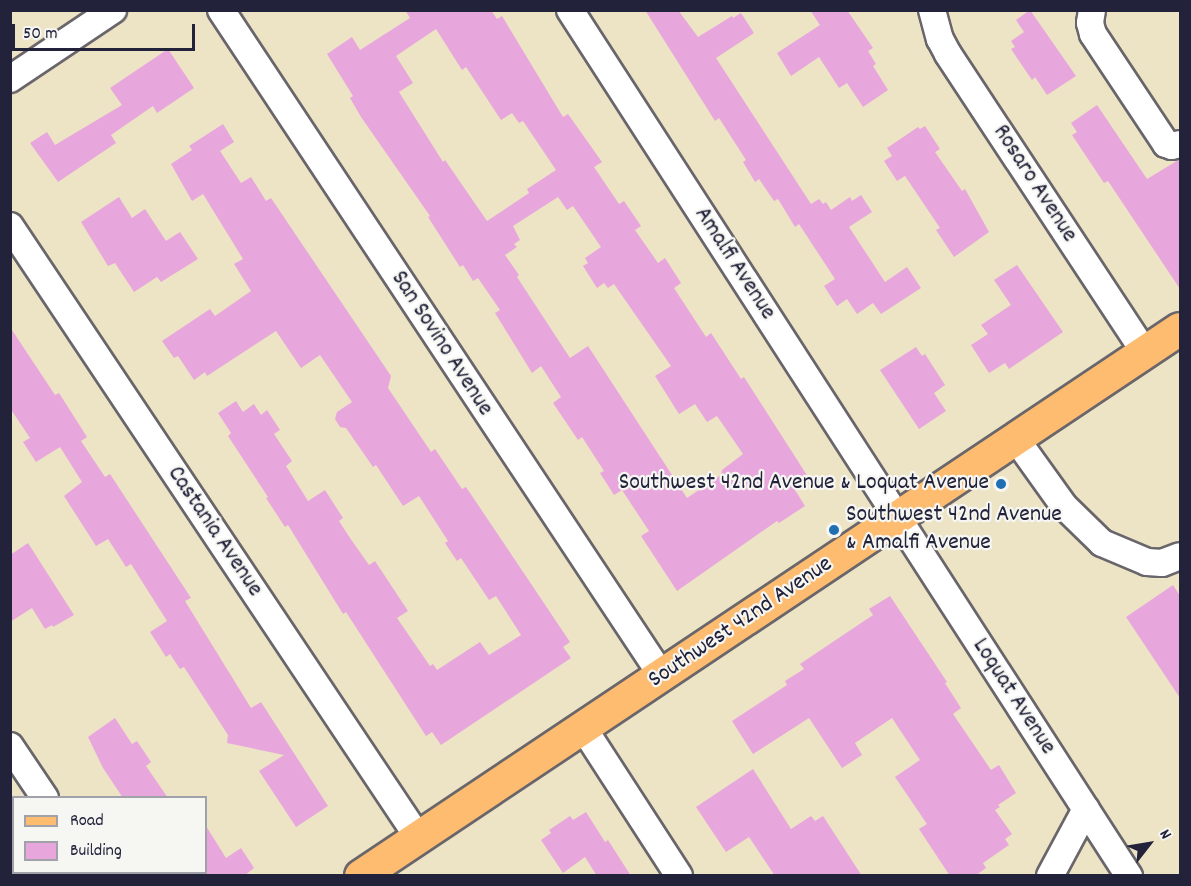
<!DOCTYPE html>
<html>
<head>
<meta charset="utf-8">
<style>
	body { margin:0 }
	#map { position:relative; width:1191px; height:886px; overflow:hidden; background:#ede3c5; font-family:Dekko,sans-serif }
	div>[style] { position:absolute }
	.building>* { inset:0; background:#e8a7dc }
	.roads { filter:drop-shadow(2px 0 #69666b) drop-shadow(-2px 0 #69666b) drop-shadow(0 2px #69666b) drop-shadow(0 -2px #69666b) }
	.minor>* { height:26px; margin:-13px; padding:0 13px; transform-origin:13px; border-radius:13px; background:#fff }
	.major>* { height:32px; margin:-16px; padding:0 16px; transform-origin:16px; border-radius:16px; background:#fdbc6f }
	.dots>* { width:16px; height:16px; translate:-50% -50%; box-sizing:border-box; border:3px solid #f6f6f2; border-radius:50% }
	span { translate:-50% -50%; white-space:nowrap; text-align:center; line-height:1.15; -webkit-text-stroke:4.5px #f6f6f2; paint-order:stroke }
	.street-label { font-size:24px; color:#22223b }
	.poi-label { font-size:24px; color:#22223b }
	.right { translate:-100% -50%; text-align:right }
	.left { translate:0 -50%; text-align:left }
	.frame { position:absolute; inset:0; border:12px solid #22223b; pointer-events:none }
	.legend { position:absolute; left:12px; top:796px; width:195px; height:78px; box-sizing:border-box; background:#f6f6f2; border:2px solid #a1a1a9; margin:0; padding:8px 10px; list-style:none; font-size:18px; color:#22223b }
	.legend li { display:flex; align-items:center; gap:12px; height:30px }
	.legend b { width:30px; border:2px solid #a1a1a9 }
	.north { position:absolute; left:1119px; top:814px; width:60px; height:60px; -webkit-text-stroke:4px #f6f6f2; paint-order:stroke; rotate:59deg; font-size:16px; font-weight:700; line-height:24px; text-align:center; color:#22223b }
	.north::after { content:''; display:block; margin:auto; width:21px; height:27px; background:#22223b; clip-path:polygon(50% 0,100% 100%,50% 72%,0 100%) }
	.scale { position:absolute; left:12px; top:24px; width:183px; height:27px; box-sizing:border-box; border:3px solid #22223b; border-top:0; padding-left:8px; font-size:18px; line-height:21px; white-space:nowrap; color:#22223b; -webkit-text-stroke:4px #f6f6f2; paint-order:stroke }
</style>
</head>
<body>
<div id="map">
	<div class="building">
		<div style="clip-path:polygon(evenodd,405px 10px,491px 10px,497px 19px,502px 16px,563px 117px,568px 114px,602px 162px,594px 167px,619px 204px,624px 201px,641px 226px,635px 230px,658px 263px,665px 258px,681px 283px,674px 288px,706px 337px,711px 333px,741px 379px,744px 377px,810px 480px,795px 490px,805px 506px,779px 523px,777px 521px,677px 591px,641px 536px,649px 531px,622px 490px,614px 495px,600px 473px,604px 471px,582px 437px,578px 440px,553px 403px,561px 397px,541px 366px,532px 373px,495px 313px,500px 310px,478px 278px,473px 281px,463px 265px,460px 267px,428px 217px,430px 216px,361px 117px,350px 98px,353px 96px,327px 54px,352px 37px,360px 50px,410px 18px,405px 10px,436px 29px,462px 70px,466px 67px,501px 120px,512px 113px,519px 123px,523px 121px,556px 170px,527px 189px,529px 193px,487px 221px,445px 160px,443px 162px,399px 92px,413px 83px,396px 56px,436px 29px,405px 10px,558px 197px,567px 210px,573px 206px,601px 247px,585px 258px,588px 263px,583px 266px,597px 288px,604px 283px,608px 288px,614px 284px,671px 366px,655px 376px,679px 414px,695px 404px,707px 422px,717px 416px,743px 454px,722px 470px,721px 475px,687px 498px,588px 346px,570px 358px,517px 277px,519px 275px,505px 255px,517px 247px,514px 244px,520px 240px,513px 226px,558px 197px)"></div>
		<div style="clip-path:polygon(645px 10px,678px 10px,698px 37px,732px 16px,733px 18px,741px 13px,754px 33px,716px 58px,811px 204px,819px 199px,823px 204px,826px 202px,831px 210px,850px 197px,852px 201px,861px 195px,872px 212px,849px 227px,885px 282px,907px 267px,921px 288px,881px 314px,873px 303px,857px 314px,847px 299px,837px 306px,824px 286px,835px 279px,799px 224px,795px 227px,778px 199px,774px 201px,759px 179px,755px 182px,743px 162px,746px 160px,719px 118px,715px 121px)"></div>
		<div style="clip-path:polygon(810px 10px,847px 10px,873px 48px,868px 51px,876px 64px,873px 66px,888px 90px,863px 107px,847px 83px,839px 88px,819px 57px,791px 76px,777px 53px,820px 25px)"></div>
		<div style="clip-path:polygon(1030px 10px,1076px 76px,1047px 95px,1035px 77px,1032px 80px,1011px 49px,1015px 47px,1011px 41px,1024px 32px,1016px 20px)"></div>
		<div style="clip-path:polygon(168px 49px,194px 88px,157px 113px,153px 106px,111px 135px,116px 143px,58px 182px,30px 143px,47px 132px,55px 145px,122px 105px,110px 88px)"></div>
		<div style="clip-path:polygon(1097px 105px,1147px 179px,1180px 159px,1180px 289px,1108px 181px,1104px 183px,1072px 135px,1077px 132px,1071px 123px)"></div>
		<div style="clip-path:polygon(223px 124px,234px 142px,220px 151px,241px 183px,251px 177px,266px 201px,271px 198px,391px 376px,388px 388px,431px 452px,435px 449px,462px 489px,466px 487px,570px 642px,563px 647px,571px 658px,441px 745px,432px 732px,426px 736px,346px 612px,343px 614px,288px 525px,285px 527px,266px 498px,268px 497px,228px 436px,231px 433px,218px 413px,236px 401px,243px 412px,254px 404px,261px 415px,267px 410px,280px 430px,274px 434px,292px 461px,286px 466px,308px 501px,325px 490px,343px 518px,339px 521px,350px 538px,369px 565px,375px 561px,408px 611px,397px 618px,430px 666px,433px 664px,437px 670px,480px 642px,489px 655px,521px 635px,496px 596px,489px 600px,461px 558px,457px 561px,445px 543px,448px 541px,419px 496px,403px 506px,376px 465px,373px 467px,346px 428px,340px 427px,335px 419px,337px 412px,352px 402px,320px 355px,301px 368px,276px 331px,207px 376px,205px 372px,194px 380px,178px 356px,174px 358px,162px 341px,210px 309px,215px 316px,251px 291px,234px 264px,243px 259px,203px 194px,192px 201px,171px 164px,192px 150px,189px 146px)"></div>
		<div style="clip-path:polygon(925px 126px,940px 149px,935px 152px,962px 191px,965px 189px,989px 232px,954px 257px,936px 230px,940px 228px,905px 176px,897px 181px,884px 161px,892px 156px,887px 148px,918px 127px,920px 129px)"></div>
		<div style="clip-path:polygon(119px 197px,132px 218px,145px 209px,166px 241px,180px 232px,198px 259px,161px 282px,157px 277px,134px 292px,115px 263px,108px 266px,81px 222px)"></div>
		<div style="clip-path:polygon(1017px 265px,1063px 332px,1009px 369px,1005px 363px,989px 373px,971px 345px,988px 334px,981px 325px,1011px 305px,994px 280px)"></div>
		<div style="clip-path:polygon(10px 327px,55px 395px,59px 393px,87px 437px,81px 441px,105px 477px,110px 474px,191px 598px,185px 601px,251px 708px,261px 702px,328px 806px,296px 827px,259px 771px,284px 755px,227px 743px,228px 735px,184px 667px,180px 669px,170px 654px,166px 657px,150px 632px,167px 621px,131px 564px,126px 567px,108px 539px,96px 546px,64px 496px,82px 482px,60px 447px,36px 462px,23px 442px,30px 438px,10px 408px)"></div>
		<div style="clip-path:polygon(916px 347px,922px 356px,925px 354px,945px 385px,934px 393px,946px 411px,919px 429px,880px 370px)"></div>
		<div style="clip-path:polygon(28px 543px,74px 615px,53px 627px,52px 625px,45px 629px,32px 608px,10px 622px,10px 555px)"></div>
		<div style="clip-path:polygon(1173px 585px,1180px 596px,1180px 698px,1126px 617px)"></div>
		<div style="clip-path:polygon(890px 596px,947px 682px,945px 683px,961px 708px,953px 714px,991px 770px,999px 765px,1016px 793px,998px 805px,1000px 807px,995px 810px,1012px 834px,1005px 839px,1009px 845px,983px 863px,986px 868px,975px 876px,950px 876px,919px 829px,927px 824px,895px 777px,920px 760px,892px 718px,855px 743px,862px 755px,842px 768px,809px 718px,753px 754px,732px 721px,787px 685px,785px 681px,804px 669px,800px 664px,873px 615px,869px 609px)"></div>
		<div style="clip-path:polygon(115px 718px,132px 744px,137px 741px,151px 762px,146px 766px,168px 798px,123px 798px,103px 768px,88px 737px)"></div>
		<div style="clip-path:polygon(753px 769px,791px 829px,811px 816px,815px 821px,823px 816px,862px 876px,775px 876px,749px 837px,726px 852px,696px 807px)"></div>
		<div style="clip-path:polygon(586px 812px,605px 842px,608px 840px,631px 876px,597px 876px,585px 857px,563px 873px,541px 840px,551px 833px,549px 830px,570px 816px,573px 820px)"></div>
		<div style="clip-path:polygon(206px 826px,226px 858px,241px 848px,254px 868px,244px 876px,200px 876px,206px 873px)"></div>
	</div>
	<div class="roads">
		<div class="minor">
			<div style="left:221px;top:10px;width:799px;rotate:56.49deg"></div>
			<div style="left:570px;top:10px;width:1031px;rotate:57.16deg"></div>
			<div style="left:932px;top:10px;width:30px;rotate:75deg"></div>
			<div style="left:940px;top:39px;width:17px;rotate:62deg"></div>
			<div style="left:948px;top:54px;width:358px;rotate:56.6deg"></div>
			<div style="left:1092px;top:10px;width:13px;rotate:99deg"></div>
			<div style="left:1090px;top:23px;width:11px;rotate:75deg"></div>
			<div style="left:1093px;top:34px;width:132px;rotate:56.4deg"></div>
			<div style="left:1166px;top:144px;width:6px;rotate:18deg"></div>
			<div style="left:1172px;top:146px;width:8px;rotate:-14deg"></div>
			<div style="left:10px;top:79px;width:124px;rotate:-33.8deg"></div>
			<div style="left:10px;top:226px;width:735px;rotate:56.27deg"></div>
			<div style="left:1016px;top:439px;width:82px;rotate:54.4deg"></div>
			<div style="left:1064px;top:506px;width:53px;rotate:44.2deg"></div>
			<div style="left:1102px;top:543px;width:49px;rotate:22.9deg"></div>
			<div style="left:1147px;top:562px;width:15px;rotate:4deg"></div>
			<div style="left:1162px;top:563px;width:19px;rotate:-21deg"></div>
			<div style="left:584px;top:729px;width:175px;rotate:57.1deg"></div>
			<div style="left:10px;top:746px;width:63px;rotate:56.1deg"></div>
			<div style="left:95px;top:872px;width:4px;rotate:63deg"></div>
			<div style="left:1050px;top:876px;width:76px;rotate:-61.8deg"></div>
		</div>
		<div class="major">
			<div style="left:361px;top:876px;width:985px;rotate:-33.74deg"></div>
		</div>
	</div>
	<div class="dots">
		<div style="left:1001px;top:484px;background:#1f6fb2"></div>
		<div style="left:834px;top:530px;background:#1f6fb2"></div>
	</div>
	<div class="street-label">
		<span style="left:1034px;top:184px;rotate:57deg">Rosaro Avenue</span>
		<span style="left:734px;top:264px;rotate:57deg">Amalfi Avenue</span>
		<span style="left:441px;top:344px;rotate:57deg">San Sovino Avenue</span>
		<span style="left:214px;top:532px;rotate:56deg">Castania Avenue</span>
		<span style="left:741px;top:623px;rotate:-34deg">Southwest 42nd Avenue</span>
		<span style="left:1013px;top:697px;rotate:57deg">Loquat Avenue</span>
	</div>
	<div class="poi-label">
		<span class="right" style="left:989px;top:484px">Southwest 42nd Avenue &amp; Loquat Avenue</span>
		<span class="left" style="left:846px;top:530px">Southwest 42nd Avenue<br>&amp; Amalfi Avenue</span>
	</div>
	<div class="frame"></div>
	<ul class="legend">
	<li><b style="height:8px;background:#fdbc6f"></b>Road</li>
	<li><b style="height:16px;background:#e8a7dc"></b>Building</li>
	</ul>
	<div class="north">N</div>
	<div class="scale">50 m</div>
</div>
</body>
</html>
